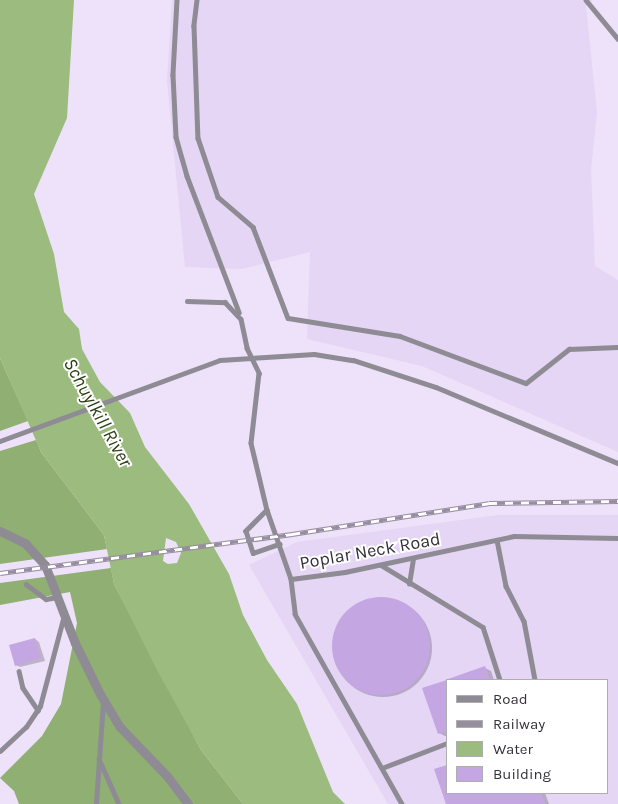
<!DOCTYPE html>
<html>
<head>
<meta charset="utf-8">
<style>
	body { margin:0 }
	#map { position:relative; width:618px; height:804px; overflow:hidden; background:#ede2f9; font-family:Karla,sans-serif }
	div>[style] { position:absolute }
	.built>* { inset:0; background:#e4d6f4 }
	.forest>* { inset:0; background:#90af72 }
	.water>* { inset:0; background:#9cbb7e }
	.shadow>* { inset:0; background:#0003 }
	.round { border-radius:50% }
	.building>* { inset:0; background:#c4a6e2 }
	.service>* { height:4.5px; margin:-2.25px; padding:0 2.25px; transform-origin:2.25px; border-radius:2.25px; background:#8f8b94 }
	.minor>* { height:9px; margin:-4.5px; padding:0 4.5px; transform-origin:4.5px; border-radius:4.5px; background:#8f8b94 }
	.rail>* { height:4.5px; margin-top:-2.25px; transform-origin:0; background:repeating-linear-gradient(90deg,#fff 0 8px,#968e9f 0 16px); box-sizing:border-box; border-block:1px solid #968e9f }
	span { translate:-50% -50%; white-space:nowrap; text-align:center; line-height:1.15; -webkit-text-stroke:4px #fff; paint-order:stroke }
	.street-label { font-size:18px; color:#35313a }
	.water-label { font-size:19px; color:#2c4014; font-style:italic }
	.legend { position:absolute; left:446px; top:679px; width:162px; height:115px; box-sizing:border-box; background:#fff; border:1px solid #aeadb0; margin:0; padding:6px 9px; list-style:none; font-size:15px; color:#35313a }
	.legend li { display:flex; align-items:center; gap:10px; height:25px }
	.legend b { width:25px; border:1px solid #aeadb0 }
</style>
</head>
<body>
<div id="map">
	<div class="built">
		<div style="clip-path:polygon(172px 0,593px 0,586px 6px,597px 113px,591px 169px,595px 266px,618px 280px,618px 452px,422px 366px,307px 339px,310px 252px,242px 269px,185px 267px,167px 81px)"></div>
		<div style="clip-path:polygon(evenodd,498px 515px,618px 515px,618px 804px,388px 804px,249px 565px,297px 542px,498px 515px,447px 680px,607px 680px,607px 793px,447px 793px,447px 680px)"></div>
	</div>
	<div class="forest">
		<div style="clip-path:polygon(0 358px,28px 421px,0 431px)"></div>
		<div style="clip-path:polygon(36px 440px,41px 452px,104px 535px,107px 549px,0 564px,0 451px)"></div>
		<div style="clip-path:polygon(111px 568px,114px 584px,201px 750px,243px 804px,19px 804px,14px 791px,0 778px,42px 736px,61px 704px,77px 623px,70px 592px,0 605px,0 583px)"></div>
	</div>
	<div class="water">
		<div style="clip-path:polygon(evenodd,0 0,74px 0,67px 118px,34px 194px,54px 254px,64px 312px,79px 329px,82px 349px,100px 382px,130px 413px,145px 447px,189px 504px,229px 574px,243px 615px,267px 660px,297px 704px,333px 792px,345px 804px,243px 804px,201px 750px,157px 670px,114px 584px,104px 535px,41px 452px,0 358px,0 0,166px 538px,176px 542px,181px 553px,177px 563px,168px 564px,163px 561px,166px 538px)"></div>
	</div>
	<div class="shadow">
		<div class="round" style="left:334px;top:599px;width:98px;height:98px"></div>
		<div style="clip-path:polygon(35px 639px,39px 642px,45px 661px,20px 667px,16px 665px)"></div>
		<div style="clip-path:polygon(485px 668px,491px 671px,494px 680px,449px 680px)"></div>
		<div style="clip-path:polygon(447px 681px,447px 736px,445px 736px,439px 733px)"></div>
		<div style="clip-path:polygon(447px 793px,545px 793px,549px 804px,446px 804px)"></div>
	</div>
	<div class="building">
		<div class="round" style="left:332px;top:597px;width:98px;height:98px"></div>
		<div style="clip-path:polygon(35px 638px,41px 658px,15px 666px,9px 645px)"></div>
		<div style="clip-path:polygon(485px 666px,490px 680px,449px 680px,448px 679px)"></div>
		<div style="clip-path:polygon(447px 680px,447px 731px,438px 734px,422px 688px)"></div>
		<div style="clip-path:polygon(447px 765px,447px 793px,541px 793px,545px 804px,446px 804px,434px 769px)"></div>
	</div>
	<div class="service">
		<div style="left:177px;top:0;width:75px;rotate:93.1deg"></div>
		<div style="left:173px;top:75px;width:62px;rotate:87.2deg"></div>
		<div style="left:176px;top:137px;width:41px;rotate:74.2deg"></div>
		<div style="left:187px;top:176px;width:146px;rotate:69.1deg"></div>
		<div style="left:197px;top:0;width:26px;rotate:97deg"></div>
		<div style="left:194px;top:26px;width:112px;rotate:88deg"></div>
		<div style="left:198px;top:138px;width:62px;rotate:71.3deg"></div>
		<div style="left:218px;top:197px;width:46px;rotate:40.6deg"></div>
		<div style="left:253px;top:227px;width:97px;rotate:69deg"></div>
		<div style="left:288px;top:318px;width:113px;rotate:9.1deg"></div>
		<div style="left:400px;top:336px;width:134px;rotate:20.5deg"></div>
		<div style="left:526px;top:383px;width:55px;rotate:-38.3deg"></div>
		<div style="left:569px;top:349px;width:49px;rotate:-2.3deg"></div>
		<div style="left:586px;top:0;width:50px;rotate:50.6deg"></div>
		<div style="left:187px;top:301px;width:38px;rotate:2deg"></div>
		<div style="left:225px;top:302px;width:23px;rotate:47deg"></div>
		<div style="left:241px;top:319px;width:30px;rotate:78deg"></div>
		<div style="left:247px;top:348px;width:28px;rotate:64deg"></div>
		<div style="left:259px;top:373px;width:70px;rotate:96.5deg"></div>
		<div style="left:251px;top:443px;width:69px;rotate:76.6deg"></div>
		<div style="left:267px;top:510px;width:73px;rotate:70.8deg"></div>
		<div style="left:291px;top:579px;width:54px;rotate:-7.4deg"></div>
		<div style="left:345px;top:572px;width:173px;rotate:-12deg"></div>
		<div style="left:514px;top:536px;width:104px;rotate:1.1deg"></div>
		<div style="left:0;top:441px;width:234px;rotate:-20.2deg"></div>
		<div style="left:220px;top:360px;width:94px;rotate:-3.7deg"></div>
		<div style="left:314px;top:354px;width:39px;rotate:9deg"></div>
		<div style="left:353px;top:360px;width:87px;rotate:18deg"></div>
		<div style="left:436px;top:387px;width:197px;rotate:22.7deg"></div>
		<div style="left:267px;top:510px;width:30px;rotate:135deg"></div>
		<div style="left:246px;top:531px;width:23px;rotate:72deg"></div>
		<div style="left:253px;top:553px;width:28px;rotate:-19deg"></div>
		<div style="left:497px;top:540px;width:47px;rotate:78.9deg"></div>
		<div style="left:506px;top:586px;width:39px;rotate:63deg"></div>
		<div style="left:524px;top:621px;width:60px;rotate:79.4deg"></div>
		<div style="left:381px;top:565px;width:119px;rotate:31.3deg"></div>
		<div style="left:483px;top:627px;width:56px;rotate:72.2deg"></div>
		<div style="left:291px;top:579px;width:35px;rotate:83deg"></div>
		<div style="left:295px;top:614px;width:218px;rotate:60.6deg"></div>
		<div style="left:26px;top:584px;width:25px;rotate:37deg"></div>
		<div style="left:46px;top:599px;width:11px;rotate:-10deg"></div>
		<div style="left:409px;top:584px;width:25px;rotate:-81deg"></div>
		<div style="left:19px;top:671px;width:17px;rotate:77deg"></div>
		<div style="left:23px;top:688px;width:27px;rotate:56deg"></div>
		<div style="left:0;top:751px;width:35px;rotate:-43deg"></div>
		<div style="left:26px;top:727px;width:25px;rotate:-56deg"></div>
		<div style="left:40px;top:706px;width:90px;rotate:-75.2deg"></div>
		<div style="left:99px;top:759px;width:49px;rotate:66deg"></div>
		<div style="left:382px;top:768px;width:70px;rotate:-21deg"></div>
		<div style="left:96px;top:804px;width:103px;rotate:-86.1deg"></div>
	</div>
	<div class="minor">
		<div style="left:0;top:531px;width:28px;rotate:26deg"></div>
		<div style="left:25px;top:543px;width:30px;rotate:48deg"></div>
		<div style="left:45px;top:565px;width:84px;rotate:69deg"></div>
		<div style="left:75px;top:643px;width:57px;rotate:63.9deg"></div>
		<div style="left:100px;top:694px;width:37px;rotate:59deg"></div>
		<div style="left:119px;top:726px;width:69px;rotate:46.2deg"></div>
		<div style="left:167px;top:776px;width:35px;rotate:53deg"></div>
	</div>
	<div class="rail">
		<div style="left:0;top:573px;width:295px;rotate:-7.6deg"></div>
		<div style="left:292px;top:534px;width:199px;rotate:-8.9deg"></div>
		<div style="left:489px;top:503px;width:129px;rotate:-0.9deg"></div>
	</div>
	<div class="street-label">
		<span style="left:370px;top:551px;rotate:-10deg">Poplar Neck Road</span>
	</div>
	<div class="water-label">
		<span style="left:97px;top:413px;rotate:61deg">Schuylkill River</span>
	</div>
	<ul class="legend">
	<li><b style="height:6px;background:#8f8b94"></b>Road</li>
	<li><b style="height:6px;background:#968e9f"></b>Railway</li>
	<li><b style="height:14px;background:#9cbb7e"></b>Water</li>
	<li><b style="height:14px;background:#c4a6e2"></b>Building</li>
	</ul>
</div>
</body>
</html>
